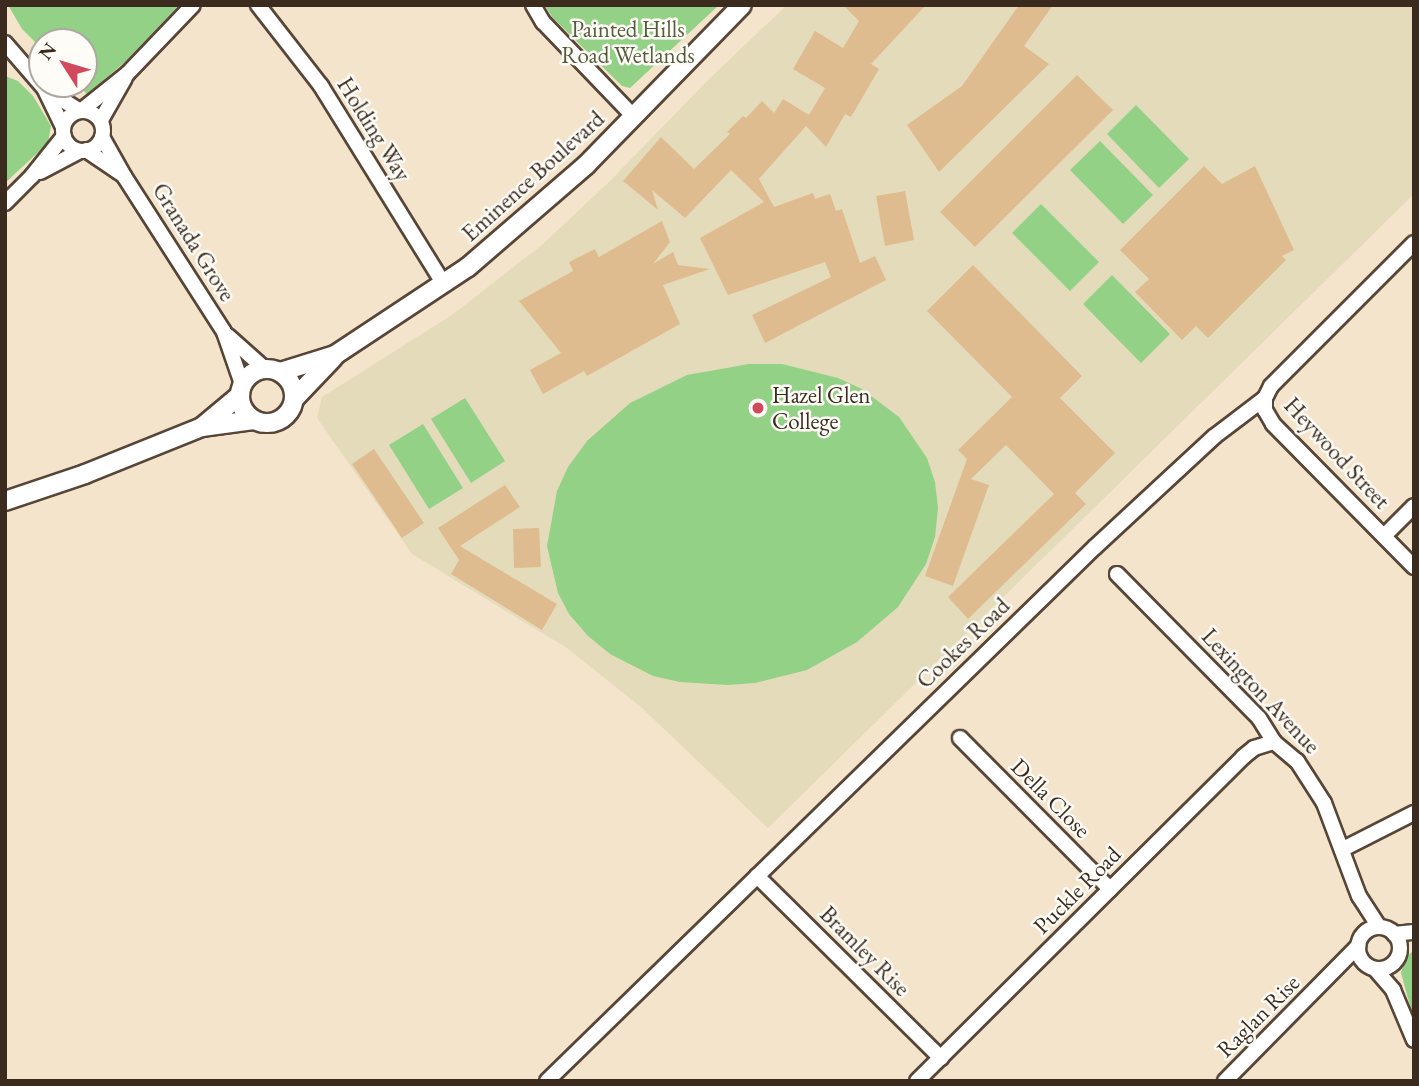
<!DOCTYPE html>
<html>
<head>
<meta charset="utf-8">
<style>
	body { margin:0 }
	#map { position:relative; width:1419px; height:1086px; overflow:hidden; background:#f4e4cb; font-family:"EB Garamond",serif }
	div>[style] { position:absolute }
	.built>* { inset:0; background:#e4dbba }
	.green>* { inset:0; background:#93d186 }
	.building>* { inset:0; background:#dfbc8f }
	.roads { filter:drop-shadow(2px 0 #574638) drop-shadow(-2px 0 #574638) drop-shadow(0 2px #574638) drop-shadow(0 -2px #574638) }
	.minor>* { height:14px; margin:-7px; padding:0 7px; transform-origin:7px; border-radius:7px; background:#fff }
	.minor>.ring { margin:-7px; padding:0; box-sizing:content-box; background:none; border:14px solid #fff; border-radius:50% }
	.tertiary>* { height:18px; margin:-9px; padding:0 9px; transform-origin:9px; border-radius:9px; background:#fff }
	.tertiary>.ring { margin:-9px; padding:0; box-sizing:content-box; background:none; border:18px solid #fff; border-radius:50% }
	.dots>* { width:19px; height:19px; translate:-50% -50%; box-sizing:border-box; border:4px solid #fdfcf7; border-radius:50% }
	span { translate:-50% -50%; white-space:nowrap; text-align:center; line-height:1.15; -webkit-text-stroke:5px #fdfcf7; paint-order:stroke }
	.park-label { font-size:23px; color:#555c3d }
	.street-label { font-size:23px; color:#3b2a1e }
	.poi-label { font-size:23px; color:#3b2a1e }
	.left { translate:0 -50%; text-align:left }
	.frame { position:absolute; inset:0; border:7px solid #3b2a1e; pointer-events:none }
	.north { position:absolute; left:28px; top:28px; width:70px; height:70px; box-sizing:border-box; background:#fdfcf7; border:2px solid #afa8a0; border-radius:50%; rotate:307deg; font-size:19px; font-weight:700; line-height:28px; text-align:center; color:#3b2a1e }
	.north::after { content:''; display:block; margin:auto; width:24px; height:32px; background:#d1495b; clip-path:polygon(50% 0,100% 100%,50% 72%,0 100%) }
</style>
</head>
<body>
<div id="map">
	<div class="built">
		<div style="clip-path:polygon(787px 5px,1414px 5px,1414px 194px,768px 828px,642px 708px,567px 648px,412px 554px,317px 418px,322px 397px,452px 315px,543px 244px,611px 180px,708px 80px)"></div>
	</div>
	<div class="green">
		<div style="clip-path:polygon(8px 5px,179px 5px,126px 61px,87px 94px,77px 84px,84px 84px,84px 42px,42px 42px,42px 49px,22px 29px)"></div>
		<div style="clip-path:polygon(545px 5px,719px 5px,630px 88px,622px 86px,552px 17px)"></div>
		<div style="clip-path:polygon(5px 76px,18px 81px,33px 96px,51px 126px,48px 143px,5px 183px)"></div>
		<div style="clip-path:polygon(1136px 105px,1189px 159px,1159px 188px,1107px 134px)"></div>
		<div style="clip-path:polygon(1100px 141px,1153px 195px,1123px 224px,1070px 170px)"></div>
		<div style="clip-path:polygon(1041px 204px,1099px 262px,1070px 291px,1012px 233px)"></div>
		<div style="clip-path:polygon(1112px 275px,1170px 334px,1141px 363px,1083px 304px)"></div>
		<div style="clip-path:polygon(749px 364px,782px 364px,838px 378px,862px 389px,899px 417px,927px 458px,935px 482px,938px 508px,935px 537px,926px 564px,898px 607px,857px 642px,807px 670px,755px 683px,728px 685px,680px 682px,653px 676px,610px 654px,588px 636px,569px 614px,558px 593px,547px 546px,557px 491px,568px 467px,587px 441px,630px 403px,687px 375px)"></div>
		<div style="clip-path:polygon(465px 398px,505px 461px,471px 483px,431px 419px)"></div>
		<div style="clip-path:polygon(423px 424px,463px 488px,429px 509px,389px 445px)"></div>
		<div style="clip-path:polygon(1414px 950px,1414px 1020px,1401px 973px,1405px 958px)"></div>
	</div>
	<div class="building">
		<div style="clip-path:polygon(843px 5px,926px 5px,871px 64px,879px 69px,851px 117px,845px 114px,826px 147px,806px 126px,759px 179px,774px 207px,813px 193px,815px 199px,830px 194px,836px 211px,842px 209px,860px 263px,875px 256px,886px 280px,765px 343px,752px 315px,831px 277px,825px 262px,728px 295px,700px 238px,764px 202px,731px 170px,685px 218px,652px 190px,658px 210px,623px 181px,661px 137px,694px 169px,730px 134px,727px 132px,743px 116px,746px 118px,762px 101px,774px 113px,783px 99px,809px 115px,825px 88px,793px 69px,815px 31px,843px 48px,859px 21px)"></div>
		<div style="clip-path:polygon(1019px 5px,1053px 5px,1024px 46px,1049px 64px,939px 172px,907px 125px,962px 86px)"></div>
		<div style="clip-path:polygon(1077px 75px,1113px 110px,975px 247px,940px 212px)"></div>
		<div style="clip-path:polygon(1204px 166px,1222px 184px,1255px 166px,1294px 250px,1282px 256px,1286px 260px,1208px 338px,1196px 326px,1182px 340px,1135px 292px,1149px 279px,1120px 250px)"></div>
		<div style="clip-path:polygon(905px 191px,914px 240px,885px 246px,876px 196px)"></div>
		<div style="clip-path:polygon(662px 221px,670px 242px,653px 264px,673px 252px,678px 265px,710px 269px,663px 285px,680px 324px,587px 376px,584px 371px,543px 394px,530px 370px,561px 353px,519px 301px,573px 271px,569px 262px,595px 249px,599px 257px)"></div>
		<div style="clip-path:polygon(973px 265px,1082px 376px,1060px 398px,1115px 453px,1075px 493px,1086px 504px,968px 619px,948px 597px,1054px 494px,1006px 445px,971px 479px,989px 485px,953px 586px,925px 576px,967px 459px,958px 450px,1012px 397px,927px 311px)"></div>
		<div style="clip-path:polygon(374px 449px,424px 523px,402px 538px,352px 464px)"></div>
		<div style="clip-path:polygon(505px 485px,520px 507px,460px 546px,557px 604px,542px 630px,451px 574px,459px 560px,438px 528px)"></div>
		<div style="clip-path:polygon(539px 528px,541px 567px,514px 568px,513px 529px)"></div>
	</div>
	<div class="roads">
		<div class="minor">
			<div style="left:258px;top:5px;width:103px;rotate:52.1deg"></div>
			<div style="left:321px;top:86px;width:233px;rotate:58.2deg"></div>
			<div style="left:533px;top:5px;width:20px;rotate:60deg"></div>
			<div style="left:543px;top:22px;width:132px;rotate:46.2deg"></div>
			<div style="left:5px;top:43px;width:60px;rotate:49.1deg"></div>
			<div style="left:44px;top:88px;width:43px;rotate:64deg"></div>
			<div style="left:45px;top:89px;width:40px;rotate:32deg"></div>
			<div style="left:82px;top:110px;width:58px;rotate:-38.7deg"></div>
			<div style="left:127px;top:74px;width:95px;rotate:-46.3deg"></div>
			<div class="ring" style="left:63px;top:111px;width:26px;height:26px"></div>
			<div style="left:101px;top:120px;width:48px;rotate:-60.3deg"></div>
			<div style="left:102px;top:137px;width:45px;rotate:60.6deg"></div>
			<div style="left:124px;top:176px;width:185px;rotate:57.3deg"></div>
			<div style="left:224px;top:332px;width:55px;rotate:70.9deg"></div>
			<div style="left:86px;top:150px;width:41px;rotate:34.1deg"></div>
			<div style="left:40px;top:172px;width:45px;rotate:-27.7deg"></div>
			<div style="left:5px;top:203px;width:38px;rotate:-45deg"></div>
			<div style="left:32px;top:176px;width:51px;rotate:-51.3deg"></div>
			<div style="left:228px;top:336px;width:50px;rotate:41.7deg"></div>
			<div style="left:1265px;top:398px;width:12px;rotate:90deg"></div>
			<div style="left:1265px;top:410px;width:16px;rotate:60deg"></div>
			<div style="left:1273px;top:424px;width:201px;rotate:45.4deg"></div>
			<div style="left:1384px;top:536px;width:42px;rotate:-45deg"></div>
			<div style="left:1117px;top:574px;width:202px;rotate:45.4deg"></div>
			<div style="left:1259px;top:718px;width:28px;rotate:58deg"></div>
			<div style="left:1274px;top:742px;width:30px;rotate:40deg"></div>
			<div style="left:1297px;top:761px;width:50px;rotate:57.3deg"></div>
			<div style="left:1324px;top:803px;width:99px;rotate:69.4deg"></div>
			<div style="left:1359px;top:896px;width:37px;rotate:57deg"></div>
			<div style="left:960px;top:738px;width:213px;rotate:45.2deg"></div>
			<div style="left:1343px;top:849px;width:80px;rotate:-26.9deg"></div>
			<div style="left:757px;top:876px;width:259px;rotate:44.7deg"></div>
			<div class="ring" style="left:1358px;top:927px;width:28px;height:28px"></div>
			<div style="left:1394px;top:934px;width:20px;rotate:-6deg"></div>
			<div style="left:1375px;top:969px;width:28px;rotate:49deg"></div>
			<div style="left:1393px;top:990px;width:54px;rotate:67.2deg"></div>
			<div style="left:547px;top:1081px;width:765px;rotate:-44.26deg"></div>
			<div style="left:1095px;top:547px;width:163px;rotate:-42.8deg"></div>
			<div style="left:1215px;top:436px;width:63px;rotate:-37.2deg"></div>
			<div style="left:1265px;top:398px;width:13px;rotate:-63deg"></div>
			<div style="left:1271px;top:386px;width:202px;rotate:-45deg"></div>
			<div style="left:917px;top:1081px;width:460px;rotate:-44.8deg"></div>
			<div style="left:1243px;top:757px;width:14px;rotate:-39deg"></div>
			<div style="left:1254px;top:748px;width:21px;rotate:-17deg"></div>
			<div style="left:1225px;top:1081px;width:190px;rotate:-45.4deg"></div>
		</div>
		<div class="tertiary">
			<div class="ring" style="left:240px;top:369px;width:36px;height:36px"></div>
			<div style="left:280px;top:372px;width:58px;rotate:-17.2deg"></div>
			<div style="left:335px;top:355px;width:159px;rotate:-33.5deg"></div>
			<div style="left:468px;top:267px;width:156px;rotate:-40.8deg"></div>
			<div style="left:586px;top:165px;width:223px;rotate:-45.7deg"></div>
			<div style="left:294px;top:399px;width:57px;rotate:-46.4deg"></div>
			<div style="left:202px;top:427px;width:50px;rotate:-40.1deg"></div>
			<div style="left:5px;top:501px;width:84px;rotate:-18.6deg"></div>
			<div style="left:85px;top:474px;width:126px;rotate:-21.9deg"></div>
			<div style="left:202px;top:427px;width:52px;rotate:-7.7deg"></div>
		</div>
	</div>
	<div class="dots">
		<div style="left:758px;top:408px;background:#d1495b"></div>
	</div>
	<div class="park-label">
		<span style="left:628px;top:42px">Painted Hills<br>Road Wetlands</span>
	</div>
	<div class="street-label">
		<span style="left:374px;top:129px;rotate:58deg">Holding Way</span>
		<span style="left:533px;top:176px;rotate:-42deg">Eminence Boulevard</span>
		<span style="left:194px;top:242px;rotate:58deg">Granada Grove</span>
		<span style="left:1337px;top:453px;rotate:47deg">Heywood Street</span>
		<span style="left:963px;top:643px;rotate:-44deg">Cookes Road</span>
		<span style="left:1261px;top:691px;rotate:47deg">Lexington Avenue</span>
		<span style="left:1051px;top:798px;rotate:45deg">Della Close</span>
		<span style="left:1077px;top:890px;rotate:-45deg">Puckle Road</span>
		<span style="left:865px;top:951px;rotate:45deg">Bramley Rise</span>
		<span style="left:1258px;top:1016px;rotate:-45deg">Raglan Rise</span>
	</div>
	<div class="poi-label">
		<span class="left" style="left:772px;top:408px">Hazel Glen<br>College</span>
	</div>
	<div class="frame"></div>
	<div class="north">N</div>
</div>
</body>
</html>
